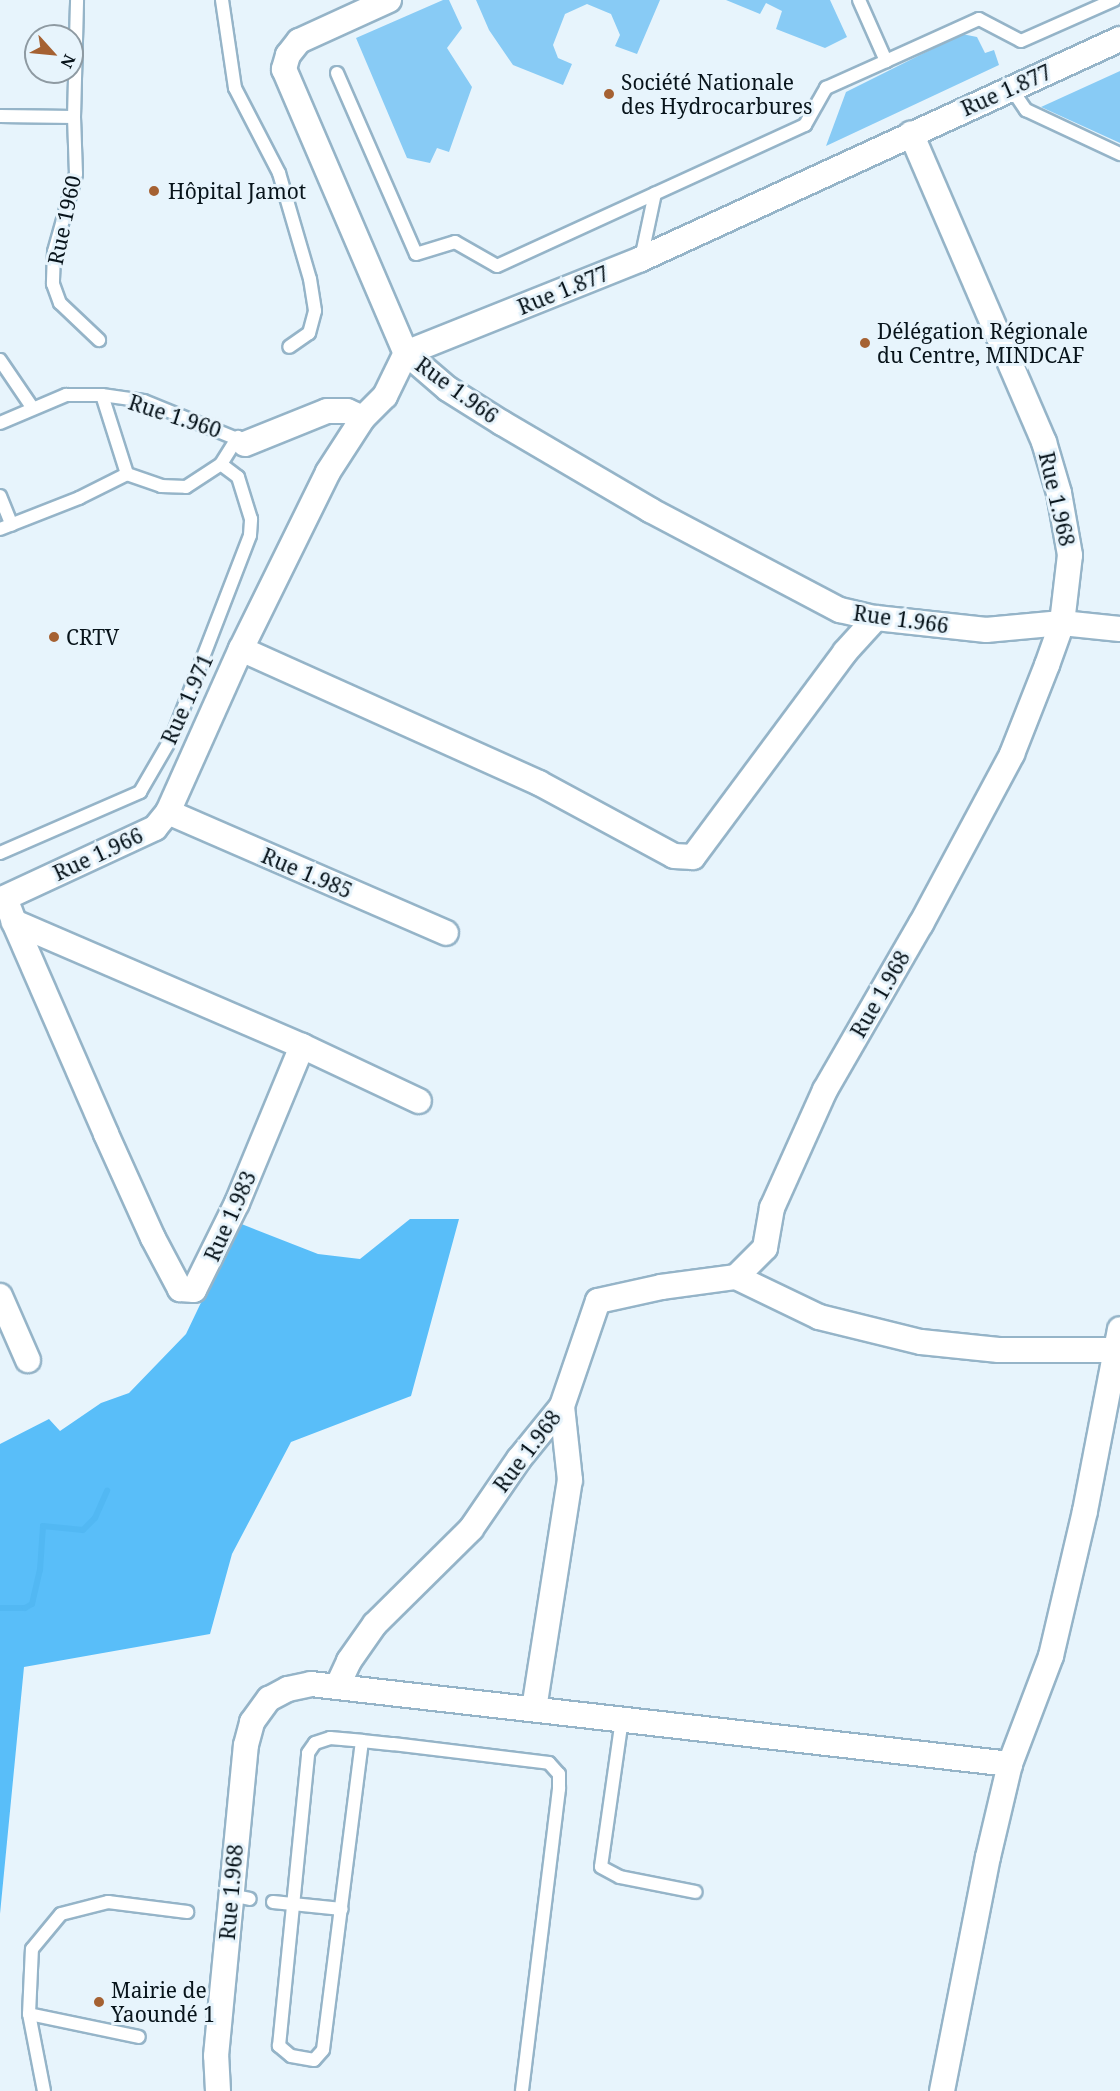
<!DOCTYPE html>
<html>
<head>
<meta charset="utf-8">
<style>
	body { margin:0 }
	#map { position:relative; width:1120px; height:2091px; overflow:hidden; background:#e7f4fc; font-family:"Noto Serif",serif }
	div>[style] { position:absolute }
	.green>* { inset:0; background:#88cbf5 }
	.forest>* { inset:0; background:#59bef9 }
	.stream>* { height:6px; margin:-3px; padding:0 3px; transform-origin:3px; border-radius:3px; background:#52b8f3 }
	.roads { filter:drop-shadow(2px 0 #95b4c8) drop-shadow(-2px 0 #95b4c8) drop-shadow(0 2px #95b4c8) drop-shadow(0 -2px #95b4c8) }
	.service>* { height:12px; margin:-6px; padding:0 6px; transform-origin:6px; border-radius:6px; background:#fff }
	.minor>* { height:24px; margin:-12px; padding:0 12px; transform-origin:12px; border-radius:12px; background:#fff }
	.dots>* { width:16px; height:16px; translate:-50% -50%; box-sizing:border-box; border:3px solid #e7f4fc; border-radius:50% }
	span { translate:-50% -50%; white-space:nowrap; text-align:center; line-height:1.15; -webkit-text-stroke:6px #e7f4fc; paint-order:stroke }
	.poi-label { font-size:21px; color:#08141b }
	.left { translate:0 -50%; text-align:left }
	.street-label { font-size:21px; color:#08141b }
	.north { position:absolute; left:24px; top:24px; width:60px; height:60px; box-sizing:border-box; background:#e7f4fc; border:2px solid #8e9aa2; border-radius:50%; rotate:117deg; font-size:16px; font-weight:700; line-height:24px; text-align:center; color:#08141b }
	.north::after { content:''; display:block; margin:auto; width:21px; height:27px; background:#a56132; clip-path:polygon(50% 0,100% 100%,50% 72%,0 100%) }
</style>
</head>
<body>
<div id="map">
	<div class="green">
		<div style="clip-path:polygon(443px 0,449px 0,462px 28px,447px 48px,472px 87px,449px 152px,437px 148px,430px 163px,407px 158px,356px 38px)"></div>
		<div style="clip-path:polygon(476px 0,660px 0,637px 54px,615px 46px,620px 35px,611px 14px,587px 4px,565px 14px,553px 45px,558px 58px,572px 64px,563px 85px,513px 65px,489px 30px)"></div>
		<div style="clip-path:polygon(726px 0,830px 0,847px 37px,825px 48px,776px 29px,782px 11px,766px 3px,760px 14px)"></div>
		<div style="clip-path:polygon(962px 34px,977px 37px,985px 53px,994px 50px,999px 65px,826px 146px,846px 92px)"></div>
		<div style="clip-path:polygon(1120px 71px,1120px 143px,1041px 107px)"></div>
	</div>
	<div class="forest">
		<div style="clip-path:polygon(410px 1219px,459px 1219px,411px 1396px,291px 1442px,232px 1554px,210px 1634px,24px 1667px,0 1914px,0 1444px,49px 1419px,60px 1431px,101px 1403px,129px 1393px,186px 1334px,239px 1223px,318px 1254px,360px 1259px)"></div>
	</div>
	<div class="stream">
		<div style="left:0;top:1608px;width:25px"></div>
		<div style="left:25px;top:1608px;width:8px;rotate:-30deg"></div>
		<div style="left:32px;top:1604px;width:35px;rotate:-77deg"></div>
		<div style="left:40px;top:1570px;width:44px;rotate:-86.1deg"></div>
		<div style="left:43px;top:1526px;width:40px;rotate:5.7deg"></div>
		<div style="left:83px;top:1530px;width:17px;rotate:-45deg"></div>
		<div style="left:95px;top:1518px;width:30px;rotate:-66deg"></div>
	</div>
	<div class="roads">
		<div class="service">
			<div style="left:222px;top:0;width:89px;rotate:81.6deg"></div>
			<div style="left:235px;top:88px;width:96px;rotate:62.6deg"></div>
			<div style="left:279px;top:173px;width:110px;rotate:73.7deg"></div>
			<div style="left:310px;top:279px;width:32px;rotate:81deg"></div>
			<div style="left:315px;top:311px;width:23px;rotate:105deg"></div>
			<div style="left:309px;top:333px;width:24px;rotate:145deg"></div>
			<div style="left:859px;top:0;width:67px;rotate:66.1deg"></div>
			<div style="left:886px;top:61px;width:102px;rotate:-24.3deg"></div>
			<div style="left:979px;top:19px;width:47px;rotate:27.6deg"></div>
			<div style="left:1021px;top:41px;width:102px;rotate:-23.8deg"></div>
			<div style="left:337px;top:73px;width:197px;rotate:66.4deg"></div>
			<div style="left:416px;top:254px;width:41px;rotate:-17.1deg"></div>
			<div style="left:455px;top:242px;width:48px;rotate:29.7deg"></div>
			<div style="left:497px;top:266px;width:339px;rotate:-24.6deg"></div>
			<div style="left:805px;top:125px;width:43px;rotate:-60.4deg"></div>
			<div style="left:826px;top:88px;width:66px;rotate:-24.2deg"></div>
			<div style="left:1011px;top:88px;width:27px;rotate:56deg"></div>
			<div style="left:1026px;top:110px;width:104px;rotate:25.1deg"></div>
			<div style="left:0;top:116px;width:74px;rotate:0.8deg"></div>
			<div style="left:74px;top:117px;width:117px;rotate:-88.5deg"></div>
			<div style="left:74px;top:117px;width:57px;rotate:88deg"></div>
			<div style="left:76px;top:174px;width:81px;rotate:105.8deg"></div>
			<div style="left:54px;top:252px;width:32px;rotate:92deg"></div>
			<div style="left:53px;top:284px;width:20px;rotate:70deg"></div>
			<div style="left:60px;top:303px;width:54px;rotate:43.5deg"></div>
			<div style="left:641px;top:259px;width:67px;rotate:-78deg"></div>
			<div style="left:0;top:360px;width:57px;rotate:55.8deg"></div>
			<div style="left:102px;top:395px;width:83px;rotate:72.4deg"></div>
			<div style="left:0;top:423px;width:72px;rotate:-23deg"></div>
			<div style="left:66px;top:395px;width:36px"></div>
			<div style="left:102px;top:395px;width:42px;rotate:8.1deg"></div>
			<div style="left:144px;top:401px;width:106px;rotate:22.2deg"></div>
			<div style="left:0;top:496px;width:31px;rotate:68deg"></div>
			<div style="left:0;top:529px;width:85px;rotate:-21.4deg"></div>
			<div style="left:79px;top:498px;width:54px;rotate:-26.6deg"></div>
			<div style="left:127px;top:474px;width:36px;rotate:19deg"></div>
			<div style="left:161px;top:486px;width:25px;rotate:2deg"></div>
			<div style="left:186px;top:487px;width:42px;rotate:-33.3deg"></div>
			<div style="left:221px;top:464px;width:32px;rotate:-58deg"></div>
			<div style="left:0;top:853px;width:153px;rotate:-23.5deg"></div>
			<div style="left:140px;top:792px;width:66px;rotate:-59.9deg"></div>
			<div style="left:173px;top:735px;width:214px;rotate:-68.9deg"></div>
			<div style="left:250px;top:535px;width:16px;rotate:-86deg"></div>
			<div style="left:251px;top:519px;width:44px;rotate:-107.2deg"></div>
			<div style="left:238px;top:477px;width:21px;rotate:-143deg"></div>
			<div style="left:622px;top:1719px;width:149px;rotate:98.1deg"></div>
			<div style="left:601px;top:1867px;width:21px;rotate:28deg"></div>
			<div style="left:620px;top:1877px;width:77px;rotate:11.2deg"></div>
			<div style="left:362px;top:1741px;width:311px;rotate:97.2deg"></div>
			<div style="left:323px;top:2050px;width:13px;rotate:132deg"></div>
			<div style="left:314px;top:2060px;width:23px;rotate:-170deg"></div>
			<div style="left:291px;top:2056px;width:16px;rotate:-140deg"></div>
			<div style="left:279px;top:2046px;width:294px;rotate:-84.3deg"></div>
			<div style="left:308px;top:1753px;width:12px;rotate:-55deg"></div>
			<div style="left:315px;top:1743px;width:16px;rotate:-18deg"></div>
			<div style="left:330px;top:1738px;width:32px;rotate:5deg"></div>
			<div style="left:362px;top:1741px;width:31px;rotate:6deg"></div>
			<div style="left:393px;top:1744px;width:157px;rotate:6.9deg"></div>
			<div style="left:549px;top:1763px;width:15px;rotate:48deg"></div>
			<div style="left:559px;top:1774px;width:15px;rotate:90deg"></div>
			<div style="left:559px;top:1789px;width:304px;rotate:97deg"></div>
			<div style="left:231px;top:1895px;width:19px;rotate:12deg"></div>
			<div style="left:273px;top:1902px;width:69px;rotate:5.8deg"></div>
			<div style="left:29px;top:2014px;width:112px;rotate:11.8deg"></div>
			<div style="left:44px;top:2091px;width:78px;rotate:-101deg"></div>
			<div style="left:29px;top:2014px;width:65px;rotate:-87.4deg"></div>
			<div style="left:32px;top:1949px;width:45px;rotate:-50.4deg"></div>
			<div style="left:61px;top:1914px;width:49px;rotate:-14.3deg"></div>
			<div style="left:108px;top:1902px;width:80px;rotate:7.2deg"></div>
		</div>
		<div class="minor">
			<div style="left:389px;top:0;width:99px;rotate:155.5deg"></div>
			<div style="left:299px;top:41px;width:18px;rotate:128deg"></div>
			<div style="left:288px;top:55px;width:15px;rotate:106deg"></div>
			<div style="left:284px;top:69px;width:309px;rotate:66.8deg"></div>
			<div style="left:406px;top:353px;width:55px;rotate:40.6deg"></div>
			<div style="left:448px;top:389px;width:64px;rotate:32.2deg"></div>
			<div style="left:502px;top:423px;width:172px;rotate:30.4deg"></div>
			<div style="left:650px;top:510px;width:215px;rotate:27.8deg"></div>
			<div style="left:840px;top:610px;width:37px;rotate:13deg"></div>
			<div style="left:876px;top:618px;width:111px;rotate:6.2deg"></div>
			<div style="left:986px;top:630px;width:76px;rotate:-5.3deg"></div>
			<div style="left:1062px;top:623px;width:58px;rotate:5.9deg"></div>
			<div style="left:406px;top:353px;width:253px;rotate:-21.8deg"></div>
			<div style="left:641px;top:259px;width:527px;rotate:-24.67deg"></div>
			<div style="left:245px;top:444px;width:88px;rotate:-21.9deg"></div>
			<div style="left:327px;top:411px;width:20px"></div>
			<div style="left:347px;top:411px;width:17px;rotate:24deg"></div>
			<div style="left:241px;top:649px;width:327px;rotate:24.2deg"></div>
			<div style="left:539px;top:783px;width:153px;rotate:28.4deg"></div>
			<div style="left:674px;top:856px;width:19px;rotate:3deg"></div>
			<div style="left:693px;top:857px;width:255px;rotate:-53.4deg"></div>
			<div style="left:845px;top:652px;width:46px;rotate:-47.6deg"></div>
			<div style="left:168px;top:812px;width:303px;rotate:23.5deg"></div>
			<div style="left:5px;top:898px;width:26px;rotate:69deg"></div>
			<div style="left:14px;top:922px;width:231px;rotate:66.5deg"></div>
			<div style="left:106px;top:1134px;width:114px;rotate:65.7deg"></div>
			<div style="left:153px;top:1238px;width:58px;rotate:62.1deg"></div>
			<div style="left:180px;top:1289px;width:14px;rotate:4deg"></div>
			<div style="left:194px;top:1290px;width:97px;rotate:-63.7deg"></div>
			<div style="left:237px;top:1203px;width:170px;rotate:-67.5deg"></div>
			<div style="left:302px;top:1046px;width:314px;rotate:-156.7deg"></div>
			<div style="left:0;top:900px;width:171px;rotate:-24.9deg"></div>
			<div style="left:155px;top:828px;width:21px;rotate:-51deg"></div>
			<div style="left:168px;top:812px;width:179px;rotate:-65.9deg"></div>
			<div style="left:241px;top:649px;width:197px;rotate:-63.8deg"></div>
			<div style="left:328px;top:472px;width:64px;rotate:-57.1deg"></div>
			<div style="left:363px;top:418px;width:31px;rotate:-45deg"></div>
			<div style="left:385px;top:396px;width:48px;rotate:-64deg"></div>
			<div style="left:302px;top:1046px;width:129px;rotate:25.2deg"></div>
			<div style="left:736px;top:1277px;width:92px;rotate:25.7deg"></div>
			<div style="left:819px;top:1317px;width:105px;rotate:13.8deg"></div>
			<div style="left:921px;top:1342px;width:78px;rotate:5.9deg"></div>
			<div style="left:999px;top:1350px;width:121px"></div>
			<div style="left:0;top:1296px;width:70px;rotate:66.4deg"></div>
			<div style="left:337px;top:1687px;width:29px;rotate:-65deg"></div>
			<div style="left:349px;top:1661px;width:45px;rotate:-54.9deg"></div>
			<div style="left:375px;top:1624px;width:135px;rotate:-44.7deg"></div>
			<div style="left:471px;top:1529px;width:85px;rotate:-55.6deg"></div>
			<div style="left:519px;top:1459px;width:68px;rotate:-50.9deg"></div>
			<div style="left:562px;top:1406px;width:111px;rotate:-71.1deg"></div>
			<div style="left:598px;top:1301px;width:65px;rotate:-12.5deg"></div>
			<div style="left:661px;top:1287px;width:76px;rotate:-7.6deg"></div>
			<div style="left:736px;top:1277px;width:41px;rotate:-45deg"></div>
			<div style="left:765px;top:1248px;width:41px;rotate:-80.1deg"></div>
			<div style="left:772px;top:1208px;width:129px;rotate:-65.8deg"></div>
			<div style="left:825px;top:1090px;width:192px;rotate:-60deg"></div>
			<div style="left:921px;top:924px;width:193px;rotate:-61.8deg"></div>
			<div style="left:1012px;top:754px;width:96px;rotate:-68.5deg"></div>
			<div style="left:1047px;top:665px;width:45px;rotate:-70.3deg"></div>
			<div style="left:1062px;top:623px;width:68px;rotate:-83.3deg"></div>
			<div style="left:1070px;top:555px;width:63px;rotate:-100.1deg"></div>
			<div style="left:1059px;top:493px;width:53px;rotate:-106.4deg"></div>
			<div style="left:1044px;top:442px;width:336px;rotate:-113.3deg"></div>
			<div style="left:534px;top:1709px;width:232px;rotate:-81.1deg"></div>
			<div style="left:570px;top:1480px;width:74px;rotate:-96.2deg"></div>
			<div style="left:218px;top:2091px;width:35px;rotate:-93deg"></div>
			<div style="left:216px;top:2056px;width:312px;rotate:-84.5deg"></div>
			<div style="left:246px;top:1745px;width:24px;rotate:-75deg"></div>
			<div style="left:252px;top:1722px;width:29px;rotate:-54deg"></div>
			<div style="left:269px;top:1699px;width:21px;rotate:-28deg"></div>
			<div style="left:288px;top:1689px;width:24px;rotate:-12deg"></div>
			<div style="left:311px;top:1684px;width:704px;rotate:6.53deg"></div>
			<div style="left:942px;top:2091px;width:238px;rotate:-78.9deg"></div>
			<div style="left:988px;top:1857px;width:96px;rotate:-76.7deg"></div>
			<div style="left:1010px;top:1764px;width:116px;rotate:-69.2deg"></div>
			<div style="left:1051px;top:1656px;width:149px;rotate:-76.8deg"></div>
			<div style="left:1085px;top:1511px;width:185px;rotate:-79.1deg"></div>
		</div>
	</div>
	<div class="dots">
		<div style="left:609px;top:94px;background:#a56132"></div>
		<div style="left:154px;top:191px;background:#a56132"></div>
		<div style="left:865px;top:343px;background:#a56132"></div>
		<div style="left:54px;top:637px;background:#a56132"></div>
		<div style="left:99px;top:2002px;background:#a56132"></div>
	</div>
	<div class="poi-label">
		<span class="left" style="left:621px;top:94px">Société Nationale<br>des Hydrocarbures</span>
		<span class="left" style="left:168px;top:191px">Hôpital Jamot</span>
		<span class="left" style="left:877px;top:343px">Délégation Régionale<br>du Centre, MINDCAF</span>
		<span class="left" style="left:66px;top:637px">CRTV</span>
		<span class="left" style="left:111px;top:2002px">Mairie de<br>Yaoundé 1</span>
	</div>
	<div class="street-label">
		<span style="left:1006px;top:90px;rotate:-24deg">Rue 1.877</span>
		<span style="left:64px;top:220px;rotate:-78deg">Rue 1960</span>
		<span style="left:563px;top:290px;rotate:-22deg">Rue 1.877</span>
		<span style="left:457px;top:390px;rotate:36deg">Rue 1.966</span>
		<span style="left:175px;top:416px;rotate:18deg">Rue 1.960</span>
		<span style="left:1057px;top:499px;rotate:77deg">Rue 1.968</span>
		<span style="left:901px;top:619px;rotate:8deg">Rue 1.966</span>
		<span style="left:187px;top:699px;rotate:-66deg">Rue 1.971</span>
		<span style="left:98px;top:854px;rotate:-25deg">Rue 1.966</span>
		<span style="left:307px;top:873px;rotate:23deg">Rue 1.985</span>
		<span style="left:880px;top:994px;rotate:-60deg">Rue 1.968</span>
		<span style="left:230px;top:1216px;rotate:-66deg">Rue 1.983</span>
		<span style="left:527px;top:1451px;rotate:-53deg">Rue 1.968</span>
		<span style="left:231px;top:1892px;rotate:-85deg">Rue 1.968</span>
	</div>
	<div class="north">N</div>
</div>
</body>
</html>
